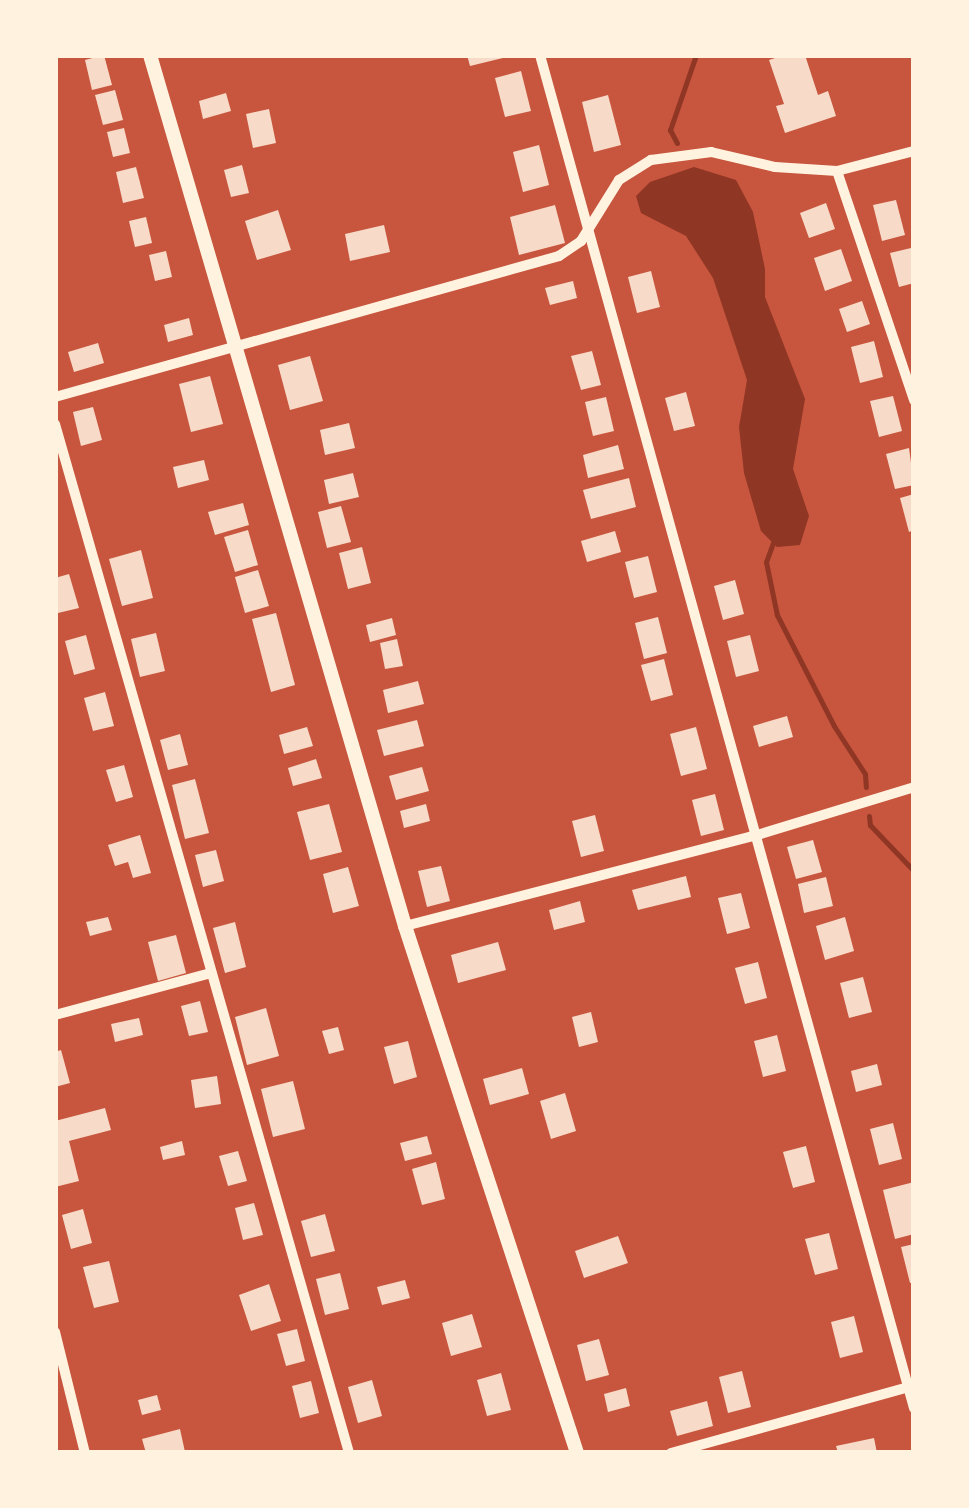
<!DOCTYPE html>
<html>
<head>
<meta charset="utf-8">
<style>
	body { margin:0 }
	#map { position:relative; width:969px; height:1508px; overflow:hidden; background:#c8553d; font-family:"Fira Sans Condensed",sans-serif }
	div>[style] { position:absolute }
	.water>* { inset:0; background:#8f3625 }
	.stream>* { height:5px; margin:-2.5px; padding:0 2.5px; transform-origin:2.5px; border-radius:2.5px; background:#8f3625 }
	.building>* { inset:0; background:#f7dbc8 }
	.minor>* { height:10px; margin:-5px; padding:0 5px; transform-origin:5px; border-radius:5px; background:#fff3e0 }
	.tertiary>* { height:14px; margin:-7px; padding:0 7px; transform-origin:7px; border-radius:7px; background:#fff3e0 }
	span { translate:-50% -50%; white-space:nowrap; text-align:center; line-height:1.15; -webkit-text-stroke:8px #fff3e0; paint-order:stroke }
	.frame { position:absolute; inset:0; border:58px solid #fff3e0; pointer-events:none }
</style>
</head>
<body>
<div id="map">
	<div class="water">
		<div style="clip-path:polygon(694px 167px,736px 180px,753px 212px,765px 269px,765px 297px,805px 399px,793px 469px,809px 516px,800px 545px,777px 547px,761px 531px,744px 473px,739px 427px,747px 380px,713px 278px,686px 236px,641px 213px,636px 196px,650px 182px)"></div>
	</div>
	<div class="stream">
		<div style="left:677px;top:143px;width:15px;rotate:-118deg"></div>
		<div style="left:670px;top:130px;width:79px;rotate:-70.9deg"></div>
		<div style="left:774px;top:540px;width:23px;rotate:110deg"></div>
		<div style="left:766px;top:562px;width:54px;rotate:78.3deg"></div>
		<div style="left:777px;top:615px;width:125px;rotate:62.8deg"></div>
		<div style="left:834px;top:726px;width:57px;rotate:57.1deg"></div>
		<div style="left:865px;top:774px;width:13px;rotate:86deg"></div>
		<div style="left:869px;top:816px;width:9px;rotate:84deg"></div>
		<div style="left:870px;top:825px;width:64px;rotate:46.3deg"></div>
	</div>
	<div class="building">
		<div style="clip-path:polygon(104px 55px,112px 85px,92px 90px,85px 60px)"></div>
		<div style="clip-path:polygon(467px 55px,511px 55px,511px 56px,470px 66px)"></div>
		<div style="clip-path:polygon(784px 55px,805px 55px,818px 95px,828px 91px,836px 116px,785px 133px,776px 106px,784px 104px,769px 60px)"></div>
		<div style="clip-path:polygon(521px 71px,531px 111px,505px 117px,495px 78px)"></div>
		<div style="clip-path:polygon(115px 90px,123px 120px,103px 125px,95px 95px)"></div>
		<div style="clip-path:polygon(226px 93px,231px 111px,203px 119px,199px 101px)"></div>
		<div style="clip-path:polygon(608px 95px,621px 145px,594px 152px,582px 102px)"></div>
		<div style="clip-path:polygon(269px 109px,276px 143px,253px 148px,246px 114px)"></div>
		<div style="clip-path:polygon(124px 128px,130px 153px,113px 157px,107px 132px)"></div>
		<div style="clip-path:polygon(539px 145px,549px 185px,523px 192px,513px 152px)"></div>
		<div style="clip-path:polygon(242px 165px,249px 193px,231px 197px,224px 170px)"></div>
		<div style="clip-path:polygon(136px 167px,144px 198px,123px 203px,116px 172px)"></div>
		<div style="clip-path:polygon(896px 200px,905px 235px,882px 241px,873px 205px)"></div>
		<div style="clip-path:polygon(826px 203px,835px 229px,809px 238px,800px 213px)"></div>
		<div style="clip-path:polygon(555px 205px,565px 243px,519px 255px,510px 217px)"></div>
		<div style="clip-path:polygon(278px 210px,291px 250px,257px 260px,245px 221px)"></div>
		<div style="clip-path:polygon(146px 217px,152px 243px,135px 247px,129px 221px)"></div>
		<div style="clip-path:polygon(384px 225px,390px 252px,350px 261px,345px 234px)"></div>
		<div style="clip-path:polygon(911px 248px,914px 283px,899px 287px,890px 253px)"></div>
		<div style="clip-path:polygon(841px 249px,852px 281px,825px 291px,814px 258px)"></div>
		<div style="clip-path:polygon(166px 251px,172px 277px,155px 281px,149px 255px)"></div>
		<div style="clip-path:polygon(651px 271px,660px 307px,637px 313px,628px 277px)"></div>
		<div style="clip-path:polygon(573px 281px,577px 298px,550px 305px,545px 288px)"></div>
		<div style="clip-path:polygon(862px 301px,870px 324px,847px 332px,839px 309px)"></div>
		<div style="clip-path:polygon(189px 318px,193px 335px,168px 342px,164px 325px)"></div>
		<div style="clip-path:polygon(874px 341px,883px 377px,860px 383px,851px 347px)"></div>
		<div style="clip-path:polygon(98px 343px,104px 363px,74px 372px,68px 352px)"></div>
		<div style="clip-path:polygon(592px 351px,601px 385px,581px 390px,571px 356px)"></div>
		<div style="clip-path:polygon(310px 356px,323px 401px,290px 410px,278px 365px)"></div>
		<div style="clip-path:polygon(210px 376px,223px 424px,191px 432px,179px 384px)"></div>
		<div style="clip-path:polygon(686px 392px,695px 426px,674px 431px,665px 398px)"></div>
		<div style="clip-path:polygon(893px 396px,902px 431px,879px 437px,870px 401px)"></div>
		<div style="clip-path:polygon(606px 397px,614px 431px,593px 436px,585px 402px)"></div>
		<div style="clip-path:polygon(93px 407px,102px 440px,81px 446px,73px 412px)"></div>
		<div style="clip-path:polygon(349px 423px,355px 448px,325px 455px,320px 430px)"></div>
		<div style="clip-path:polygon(618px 445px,624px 469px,588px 478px,583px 455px)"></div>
		<div style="clip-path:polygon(909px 448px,914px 485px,895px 489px,886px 454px)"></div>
		<div style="clip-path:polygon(204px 460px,209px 480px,178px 488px,173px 467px)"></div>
		<div style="clip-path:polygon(353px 473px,359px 497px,329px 504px,324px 480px)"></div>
		<div style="clip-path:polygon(629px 478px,636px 507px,591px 519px,583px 490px)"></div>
		<div style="clip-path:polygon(914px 494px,914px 530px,909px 532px,900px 498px)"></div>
		<div style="clip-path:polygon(243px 503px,249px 525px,215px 535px,208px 512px)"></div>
		<div style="clip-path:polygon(341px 506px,351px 542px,327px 548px,318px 512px)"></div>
		<div style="clip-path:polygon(248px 530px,258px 565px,235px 572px,224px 537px)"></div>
		<div style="clip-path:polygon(615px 531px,621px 552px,587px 562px,581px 541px)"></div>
		<div style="clip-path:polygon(362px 547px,371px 583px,348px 589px,339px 553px)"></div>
		<div style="clip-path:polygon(141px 550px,153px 598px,122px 606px,109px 559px)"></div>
		<div style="clip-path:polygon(648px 556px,657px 592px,634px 598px,625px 562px)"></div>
		<div style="clip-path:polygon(258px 570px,269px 606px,245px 613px,235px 577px)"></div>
		<div style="clip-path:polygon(69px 574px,79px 608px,58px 613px,55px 578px)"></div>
		<div style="clip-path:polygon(735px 580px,744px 614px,723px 620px,714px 586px)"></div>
		<div style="clip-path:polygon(276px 613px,295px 685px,271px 692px,252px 619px)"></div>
		<div style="clip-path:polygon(658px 617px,667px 653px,644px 659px,635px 623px)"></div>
		<div style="clip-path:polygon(392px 618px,396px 635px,370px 642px,366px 625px)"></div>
		<div style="clip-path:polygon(156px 633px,165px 671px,140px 677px,131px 639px)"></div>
		<div style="clip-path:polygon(86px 635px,95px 669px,74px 675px,65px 641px)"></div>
		<div style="clip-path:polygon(750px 635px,759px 671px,736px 677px,727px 641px)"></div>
		<div style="clip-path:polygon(397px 639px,403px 666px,385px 669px,380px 643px)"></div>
		<div style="clip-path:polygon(664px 659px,673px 695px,651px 701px,641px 665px)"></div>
		<div style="clip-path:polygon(418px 681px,424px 704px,388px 713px,383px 690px)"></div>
		<div style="clip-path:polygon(105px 692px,114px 726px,93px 731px,84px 698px)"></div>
		<div style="clip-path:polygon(787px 716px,793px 737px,759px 747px,753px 726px)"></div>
		<div style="clip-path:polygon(417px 720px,424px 746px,384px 756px,377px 730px)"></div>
		<div style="clip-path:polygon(307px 727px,313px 746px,284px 754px,279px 735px)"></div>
		<div style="clip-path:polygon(696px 727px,707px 769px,681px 776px,670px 734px)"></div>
		<div style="clip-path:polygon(180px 734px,188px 765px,168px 770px,160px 740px)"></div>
		<div style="clip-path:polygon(316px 759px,322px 778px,293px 786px,288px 768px)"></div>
		<div style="clip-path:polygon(124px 765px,133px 797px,116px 802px,106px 770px)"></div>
		<div style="clip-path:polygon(422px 767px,429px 791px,396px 800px,389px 776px)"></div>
		<div style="clip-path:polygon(195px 779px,209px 833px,185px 839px,172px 785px)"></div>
		<div style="clip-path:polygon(715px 794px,724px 830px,701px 836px,692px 800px)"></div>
		<div style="clip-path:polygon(329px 804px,342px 852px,310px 860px,297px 812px)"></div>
		<div style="clip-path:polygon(426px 804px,430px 821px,404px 828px,400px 811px)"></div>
		<div style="clip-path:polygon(595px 815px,604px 851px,581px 857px,572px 821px)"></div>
		<div style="clip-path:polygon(140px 835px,151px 873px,133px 878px,128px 862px,115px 866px,108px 845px)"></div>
		<div style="clip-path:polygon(813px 840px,822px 872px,796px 879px,787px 847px)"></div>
		<div style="clip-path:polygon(216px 850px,224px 881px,203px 887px,195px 855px)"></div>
		<div style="clip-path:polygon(441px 866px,450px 901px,427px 907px,418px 871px)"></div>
		<div style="clip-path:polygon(348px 867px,359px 906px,333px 913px,323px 874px)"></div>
		<div style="clip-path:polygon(686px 876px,691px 897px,638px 910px,632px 890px)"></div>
		<div style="clip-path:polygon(826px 877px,833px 906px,804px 913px,798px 884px)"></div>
		<div style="clip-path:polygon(741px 893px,750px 928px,727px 934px,718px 898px)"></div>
		<div style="clip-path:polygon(580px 901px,585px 922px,554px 930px,549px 910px)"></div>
		<div style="clip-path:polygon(108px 917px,112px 930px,90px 936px,86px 922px)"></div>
		<div style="clip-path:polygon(845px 917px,854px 951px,825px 960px,816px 926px)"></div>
		<div style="clip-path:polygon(235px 922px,246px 967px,225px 973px,213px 928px)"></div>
		<div style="clip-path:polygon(176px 935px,186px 973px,158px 981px,148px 942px)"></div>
		<div style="clip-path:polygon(498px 942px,506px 970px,458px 983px,451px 955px)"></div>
		<div style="clip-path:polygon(758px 962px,767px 998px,745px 1004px,735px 968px)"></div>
		<div style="clip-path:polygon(863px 977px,872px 1012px,849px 1018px,840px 983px)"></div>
		<div style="clip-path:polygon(200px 1001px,208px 1032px,189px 1036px,181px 1006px)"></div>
		<div style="clip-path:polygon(266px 1008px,279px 1056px,247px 1065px,235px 1017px)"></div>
		<div style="clip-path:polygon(591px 1012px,598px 1042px,579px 1047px,572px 1017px)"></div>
		<div style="clip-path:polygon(139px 1018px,143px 1035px,115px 1042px,111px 1024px)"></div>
		<div style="clip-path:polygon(338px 1027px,344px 1050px,329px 1054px,322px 1031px)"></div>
		<div style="clip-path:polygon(777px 1035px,786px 1071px,763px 1077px,754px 1041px)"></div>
		<div style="clip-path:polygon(408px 1041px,417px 1077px,394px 1084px,384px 1047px)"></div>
		<div style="clip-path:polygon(61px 1050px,70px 1083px,55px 1087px,55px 1052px)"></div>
		<div style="clip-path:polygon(877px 1064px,882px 1085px,856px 1092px,851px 1071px)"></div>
		<div style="clip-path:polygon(522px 1068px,529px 1094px,490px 1105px,483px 1079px)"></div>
		<div style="clip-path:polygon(217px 1076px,221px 1104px,195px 1108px,191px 1080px)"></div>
		<div style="clip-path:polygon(293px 1081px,305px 1129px,273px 1137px,261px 1089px)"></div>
		<div style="clip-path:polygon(565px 1093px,576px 1131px,551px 1139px,540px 1101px)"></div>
		<div style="clip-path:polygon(105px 1108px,111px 1130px,69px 1141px,79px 1181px,55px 1187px,55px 1121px)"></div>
		<div style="clip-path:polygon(893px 1123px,902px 1159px,879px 1165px,870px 1129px)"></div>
		<div style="clip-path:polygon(427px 1136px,432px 1154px,405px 1161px,400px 1143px)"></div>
		<div style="clip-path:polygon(182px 1141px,185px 1155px,163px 1160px,160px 1147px)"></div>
		<div style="clip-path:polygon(806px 1146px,815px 1182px,793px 1188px,783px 1152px)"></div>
		<div style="clip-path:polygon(238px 1151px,247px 1181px,228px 1186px,219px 1156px)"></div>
		<div style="clip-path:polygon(436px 1162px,445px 1199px,422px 1205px,412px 1169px)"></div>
		<div style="clip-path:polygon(914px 1182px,914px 1234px,895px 1239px,883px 1190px)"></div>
		<div style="clip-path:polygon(254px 1203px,263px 1235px,243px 1240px,235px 1208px)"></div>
		<div style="clip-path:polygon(83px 1209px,92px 1243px,71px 1249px,62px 1215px)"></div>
		<div style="clip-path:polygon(325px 1214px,335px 1251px,311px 1257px,301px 1221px)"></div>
		<div style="clip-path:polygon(829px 1233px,838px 1269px,815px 1275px,805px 1239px)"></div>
		<div style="clip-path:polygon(618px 1236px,628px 1263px,584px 1278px,575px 1251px)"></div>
		<div style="clip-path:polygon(914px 1244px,914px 1282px,910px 1283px,901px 1247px)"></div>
		<div style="clip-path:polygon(109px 1261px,119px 1302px,94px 1308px,83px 1267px)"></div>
		<div style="clip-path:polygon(340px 1273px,349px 1309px,325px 1315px,316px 1279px)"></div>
		<div style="clip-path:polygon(405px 1280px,410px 1298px,382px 1305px,377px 1287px)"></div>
		<div style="clip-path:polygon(269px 1284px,281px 1321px,251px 1331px,239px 1295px)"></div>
		<div style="clip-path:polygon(472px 1314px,482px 1347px,451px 1356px,442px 1323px)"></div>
		<div style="clip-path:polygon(854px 1316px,863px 1352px,840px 1358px,831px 1322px)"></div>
		<div style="clip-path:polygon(297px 1329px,305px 1361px,286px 1366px,277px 1334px)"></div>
		<div style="clip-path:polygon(599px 1339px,609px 1375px,586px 1381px,577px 1345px)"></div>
		<div style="clip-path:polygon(742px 1371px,751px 1407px,728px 1413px,719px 1377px)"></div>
		<div style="clip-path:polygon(501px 1373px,511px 1410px,487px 1416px,477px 1380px)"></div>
		<div style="clip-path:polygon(372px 1380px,382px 1416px,358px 1423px,348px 1387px)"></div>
		<div style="clip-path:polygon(311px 1381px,319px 1413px,300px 1418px,292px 1386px)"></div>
		<div style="clip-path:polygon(626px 1388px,630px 1406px,608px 1412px,604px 1394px)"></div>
		<div style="clip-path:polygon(157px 1395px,161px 1410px,142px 1415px,138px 1400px)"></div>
		<div style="clip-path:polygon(707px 1401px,713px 1426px,677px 1436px,670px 1411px)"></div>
		<div style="clip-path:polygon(180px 1429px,185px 1452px,146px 1453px,142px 1439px)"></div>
		<div style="clip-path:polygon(874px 1438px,877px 1453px,838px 1453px,836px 1446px)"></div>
	</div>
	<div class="minor">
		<div style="left:540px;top:55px;width:1404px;rotate:74.55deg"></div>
		<div style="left:837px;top:171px;width:242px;rotate:71.4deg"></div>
		<div style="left:55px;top:397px;width:523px;rotate:-15.63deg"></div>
		<div style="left:559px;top:256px;width:27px;rotate:-34deg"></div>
		<div style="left:581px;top:241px;width:72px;rotate:-58.1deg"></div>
		<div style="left:619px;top:180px;width:38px;rotate:-32deg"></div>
		<div style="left:651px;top:160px;width:61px;rotate:-7.6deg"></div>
		<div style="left:711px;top:152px;width:66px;rotate:13.2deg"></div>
		<div style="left:775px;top:167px;width:62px;rotate:3.7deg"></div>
		<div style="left:837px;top:171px;width:80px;rotate:-14.6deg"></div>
		<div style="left:55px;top:424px;width:1070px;rotate:74.05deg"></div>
		<div style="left:405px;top:926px;width:360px;rotate:-14.5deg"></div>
		<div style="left:754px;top:836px;width:167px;rotate:-17deg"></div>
		<div style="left:55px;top:1015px;width:162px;rotate:-15.1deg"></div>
		<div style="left:55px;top:1332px;width:125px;rotate:76.1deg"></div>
		<div style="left:671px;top:1453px;width:251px;rotate:-15.5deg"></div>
	</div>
	<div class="tertiary">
		<div style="left:150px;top:55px;width:908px;rotate:73.68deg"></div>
		<div style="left:405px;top:926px;width:554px;rotate:71.92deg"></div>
	</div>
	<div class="frame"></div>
</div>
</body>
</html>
